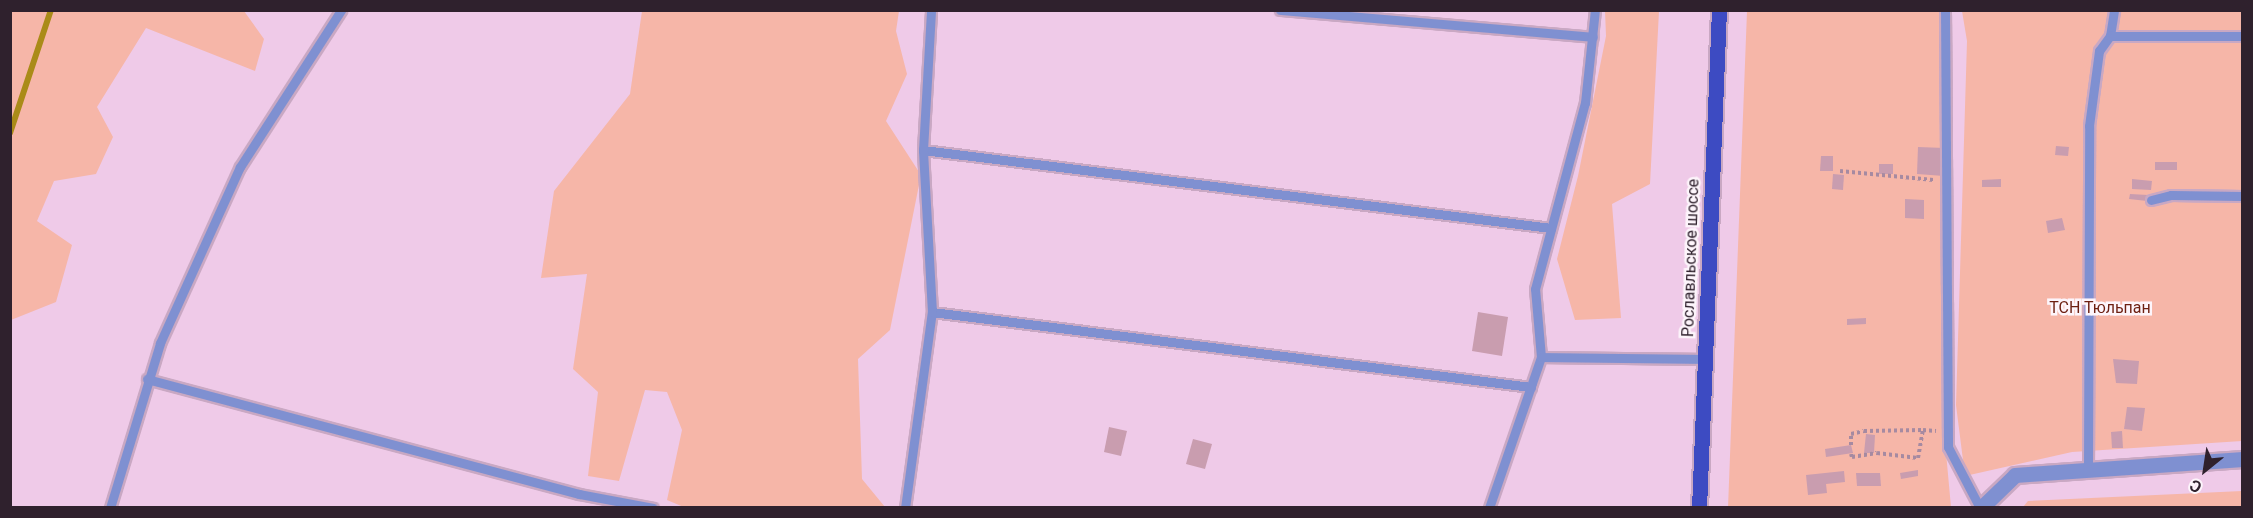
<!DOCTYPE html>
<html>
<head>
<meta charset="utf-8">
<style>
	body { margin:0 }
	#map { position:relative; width:2253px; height:518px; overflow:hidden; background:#efcae8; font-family:Roboto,sans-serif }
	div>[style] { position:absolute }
	.green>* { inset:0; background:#f6b6a8 }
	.stream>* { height:6px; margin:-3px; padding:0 3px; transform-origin:3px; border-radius:3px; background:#aa8b18 }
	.building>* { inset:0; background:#c99daf }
	.path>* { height:4px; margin-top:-2px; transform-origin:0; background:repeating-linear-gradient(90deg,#a68aa1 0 3px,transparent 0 6px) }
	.roads { filter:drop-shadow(2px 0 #c9a8c3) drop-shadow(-2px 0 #c9a8c3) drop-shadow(0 2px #c9a8c3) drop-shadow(0 -2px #c9a8c3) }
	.lane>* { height:9px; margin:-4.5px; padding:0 4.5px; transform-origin:4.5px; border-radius:4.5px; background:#7f90d1 }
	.street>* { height:15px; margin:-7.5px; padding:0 7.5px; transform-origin:7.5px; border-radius:7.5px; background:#7f90d1 }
	.primary>* { height:15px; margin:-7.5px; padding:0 7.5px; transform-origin:7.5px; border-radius:7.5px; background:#3d4bc2 }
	span { translate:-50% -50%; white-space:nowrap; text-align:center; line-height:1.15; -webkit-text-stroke:5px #fdf5fb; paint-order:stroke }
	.street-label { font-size:16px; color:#2f212d }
	.park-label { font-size:16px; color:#6d1f11 }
	.frame { position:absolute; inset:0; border:12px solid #2f212d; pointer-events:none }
	.north { position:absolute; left:2175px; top:440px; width:60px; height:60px; -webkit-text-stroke:4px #fdf5fb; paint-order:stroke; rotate:210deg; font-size:16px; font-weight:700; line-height:24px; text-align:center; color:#2f212d }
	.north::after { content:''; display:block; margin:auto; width:21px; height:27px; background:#2f212d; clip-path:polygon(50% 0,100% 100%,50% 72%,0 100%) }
</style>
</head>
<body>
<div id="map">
	<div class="green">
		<div style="clip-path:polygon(11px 10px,244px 11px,264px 39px,255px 71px,146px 28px,97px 107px,113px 137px,96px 174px,54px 181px,37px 221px,72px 245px,56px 302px,11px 320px)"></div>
		<div style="clip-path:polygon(642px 11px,899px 11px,896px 31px,907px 74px,886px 121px,921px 175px,890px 330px,858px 359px,862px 479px,885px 507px,686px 508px,667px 500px,682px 430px,667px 392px,645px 390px,619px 481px,588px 476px,598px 392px,573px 369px,587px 274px,541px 278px,554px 191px,630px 94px)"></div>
		<div style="clip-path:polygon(1605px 11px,1659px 11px,1650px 184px,1612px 204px,1621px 318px,1575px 320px,1557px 259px,1578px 176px,1606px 36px)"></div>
		<div style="clip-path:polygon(1747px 11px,1945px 11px,1942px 409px,1951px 507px,1728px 508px)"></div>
		<div style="clip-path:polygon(1962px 11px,2242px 11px,2242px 441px,2072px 452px,1965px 476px,1956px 405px,1967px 41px)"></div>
		<div style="clip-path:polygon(2242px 491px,2242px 507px,2023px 507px,2028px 501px)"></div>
	</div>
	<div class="stream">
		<div style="left:10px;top:133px;width:130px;rotate:-71.6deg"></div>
	</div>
	<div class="building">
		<div style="clip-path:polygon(2056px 146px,2069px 147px,2068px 156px,2055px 155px)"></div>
		<div style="clip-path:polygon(1918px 147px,1945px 148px,1944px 176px,1917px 174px)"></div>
		<div style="clip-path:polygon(1821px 156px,1833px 156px,1833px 171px,1820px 171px)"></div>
		<div style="clip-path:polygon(2155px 162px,2177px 162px,2177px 170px,2155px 170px)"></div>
		<div style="clip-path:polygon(1879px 164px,1893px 164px,1893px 174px,1879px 174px)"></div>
		<div style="clip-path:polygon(1833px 174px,1844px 175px,1843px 190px,1832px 189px)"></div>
		<div style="clip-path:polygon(2001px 179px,2001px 187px,1982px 187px,1982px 180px)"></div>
		<div style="clip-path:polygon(2132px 179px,2152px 181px,2151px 190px,2132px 189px)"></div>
		<div style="clip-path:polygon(2130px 194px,2148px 195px,2147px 201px,2129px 199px)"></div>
		<div style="clip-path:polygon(1905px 199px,1924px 200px,1924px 219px,1905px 218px)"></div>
		<div style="clip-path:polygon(2062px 218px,2065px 230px,2048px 233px,2046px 221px)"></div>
		<div style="clip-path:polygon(1478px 312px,1508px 317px,1502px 356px,1472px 351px)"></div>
		<div style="clip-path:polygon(1866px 318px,1866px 324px,1847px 325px,1847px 319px)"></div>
		<div style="clip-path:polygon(2113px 359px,2139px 361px,2137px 384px,2116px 383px)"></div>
		<div style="clip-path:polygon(2127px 407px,2145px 408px,2142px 431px,2124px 429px)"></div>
		<div style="clip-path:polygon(1109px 427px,1127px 431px,1121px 456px,1104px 452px)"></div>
		<div style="clip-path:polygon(2122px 431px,2123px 448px,2112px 448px,2111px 432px)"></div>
		<div style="clip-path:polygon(1866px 434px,1875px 435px,1874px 453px,1864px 453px)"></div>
		<div style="clip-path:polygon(1193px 439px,1212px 444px,1205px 469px,1186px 464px)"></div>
		<div style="clip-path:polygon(1851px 445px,1853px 453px,1826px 457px,1825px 449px)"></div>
		<div style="clip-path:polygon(1918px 470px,1918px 476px,1901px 479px,1900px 473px)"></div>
		<div style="clip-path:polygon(1844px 471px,1845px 482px,1826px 484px,1827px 493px,1808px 495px,1806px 475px)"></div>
		<div style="clip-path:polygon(1856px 473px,1880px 473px,1881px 486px,1857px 486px)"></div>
	</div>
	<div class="path">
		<div style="left:1840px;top:171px;width:94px;rotate:5.5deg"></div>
		<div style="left:1851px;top:445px;width:11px;rotate:-90deg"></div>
		<div style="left:1851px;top:434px;width:13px;rotate:-13deg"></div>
		<div style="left:1864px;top:431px;width:59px;rotate:-1deg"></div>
		<div style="left:1851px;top:454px;width:3px;rotate:72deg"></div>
		<div style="left:1852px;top:457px;width:25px;rotate:-9deg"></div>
		<div style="left:1877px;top:453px;width:41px;rotate:7deg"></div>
		<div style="left:1918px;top:458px;width:28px;rotate:-80deg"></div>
		<div style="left:1923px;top:430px;width:13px;rotate:4deg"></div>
	</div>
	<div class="roads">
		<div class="lane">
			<div style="left:1280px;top:10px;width:314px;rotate:4.9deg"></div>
			<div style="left:1945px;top:10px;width:437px;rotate:89.6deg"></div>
			<div style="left:1948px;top:447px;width:69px;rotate:62.3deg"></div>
			<div style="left:2110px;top:36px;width:26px;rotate:-81deg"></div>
			<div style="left:923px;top:150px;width:633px;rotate:7.08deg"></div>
			<div style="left:2151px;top:200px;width:21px;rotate:-14deg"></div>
			<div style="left:2171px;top:195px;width:71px;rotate:0.8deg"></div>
			<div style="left:932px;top:312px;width:604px;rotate:7.14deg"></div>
			<div style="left:1541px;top:357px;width:68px;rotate:-95deg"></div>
			<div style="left:1535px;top:289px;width:193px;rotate:-75deg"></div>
			<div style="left:1585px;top:103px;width:94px;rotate:-83.9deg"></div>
			<div style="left:147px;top:379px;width:447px;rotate:14.9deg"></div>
			<div style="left:579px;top:494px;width:75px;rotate:10.7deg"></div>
			<div style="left:2088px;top:467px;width:341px;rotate:-89.8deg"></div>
			<div style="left:2089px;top:126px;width:76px;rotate:-82.4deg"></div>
			<div style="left:2099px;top:51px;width:19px;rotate:-54deg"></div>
			<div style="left:2110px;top:36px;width:132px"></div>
			<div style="left:110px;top:508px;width:172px;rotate:-73.1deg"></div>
			<div style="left:160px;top:343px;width:193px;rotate:-65.6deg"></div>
			<div style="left:240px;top:167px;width:187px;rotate:-57.2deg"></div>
			<div style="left:905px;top:508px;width:198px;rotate:-82.2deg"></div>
			<div style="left:932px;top:312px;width:162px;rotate:-93.2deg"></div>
			<div style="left:923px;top:150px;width:140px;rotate:-86.7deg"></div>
			<div style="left:1489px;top:508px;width:160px;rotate:-71deg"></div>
			<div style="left:1541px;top:357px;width:164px;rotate:0.7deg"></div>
		</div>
		<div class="street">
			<div style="left:1981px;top:508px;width:47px;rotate:-44.1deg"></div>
			<div style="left:2015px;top:475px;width:228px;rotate:-4deg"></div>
		</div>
		<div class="primary">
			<div style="left:1699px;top:508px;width:498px;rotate:-87.7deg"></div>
		</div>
	</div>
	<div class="street-label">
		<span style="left:1691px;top:258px;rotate:-88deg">Рославльское шоссе</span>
	</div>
	<div class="park-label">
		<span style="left:2100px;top:308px">ТСН Тюльпан</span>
	</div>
	<div class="frame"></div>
	<div class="north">С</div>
</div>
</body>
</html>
